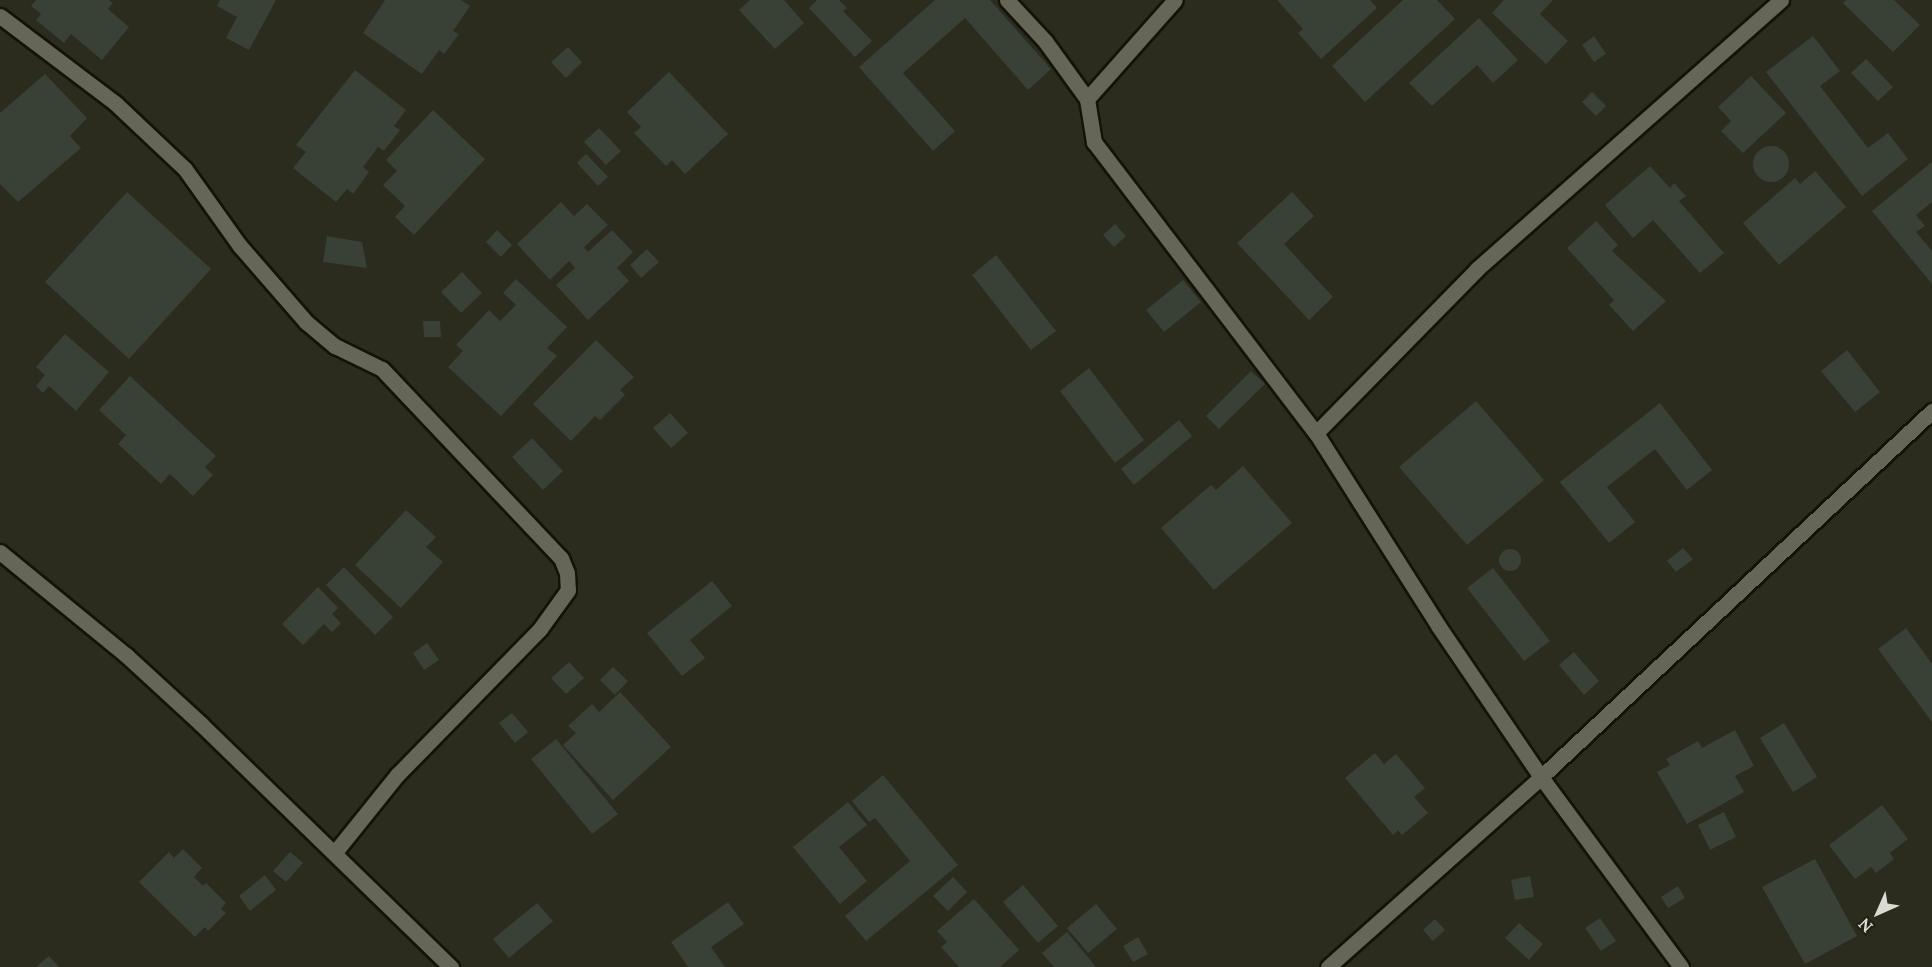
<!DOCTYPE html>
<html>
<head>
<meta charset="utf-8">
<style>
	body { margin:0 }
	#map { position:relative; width:1932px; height:967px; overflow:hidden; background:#2b2b1e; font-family:Lora,serif }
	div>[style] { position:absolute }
	.building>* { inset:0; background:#394136 }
	.round { border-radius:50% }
	.roads { filter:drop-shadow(2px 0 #131308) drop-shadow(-2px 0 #131308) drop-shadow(0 2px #131308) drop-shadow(0 -2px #131308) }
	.street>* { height:15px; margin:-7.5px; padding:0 7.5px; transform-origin:7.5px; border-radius:7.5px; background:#666658 }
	span { translate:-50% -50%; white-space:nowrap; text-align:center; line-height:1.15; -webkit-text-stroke:4.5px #212115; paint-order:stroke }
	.north { position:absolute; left:1848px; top:883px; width:60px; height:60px; -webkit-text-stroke:4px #212115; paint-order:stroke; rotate:225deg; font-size:16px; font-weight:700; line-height:24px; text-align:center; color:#dbdbd3 }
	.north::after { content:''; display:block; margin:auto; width:21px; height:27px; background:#dbdbd3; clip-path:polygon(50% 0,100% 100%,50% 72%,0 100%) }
</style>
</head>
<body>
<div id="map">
	<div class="building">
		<div style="clip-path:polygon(36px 0,109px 0,113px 3px,108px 9px,129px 27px,102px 60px,71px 34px,64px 43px,36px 20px,41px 14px,31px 6px)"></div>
		<div style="clip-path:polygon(220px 0,276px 0,249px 50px,226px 38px,237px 17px,217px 6px)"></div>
		<div style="clip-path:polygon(385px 0,461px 0,470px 6px,453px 31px,459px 34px,444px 54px,439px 50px,422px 74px,363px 33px)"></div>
		<div style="clip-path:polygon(750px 0,784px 0,804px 23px,775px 49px,739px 10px)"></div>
		<div style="clip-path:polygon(817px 0,839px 0,847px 8px,843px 11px,872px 41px,855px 57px,809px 8px)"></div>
		<div style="clip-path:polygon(935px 0,990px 0,1051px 69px,1028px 90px,965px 18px,903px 73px,955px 131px,933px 151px,859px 67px)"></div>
		<div style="clip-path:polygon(1277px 0,1370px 0,1377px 8px,1321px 59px,1298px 33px,1303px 29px)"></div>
		<div style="clip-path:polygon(1403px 0,1437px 0,1455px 19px,1365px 102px,1332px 66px)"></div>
		<div style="clip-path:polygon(1504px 0,1553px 0,1540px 14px,1568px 41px,1546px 64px,1492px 13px)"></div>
		<div style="clip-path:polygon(1846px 0,1894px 0,1920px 25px,1893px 52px,1843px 3px)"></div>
		<div style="clip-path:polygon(1479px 18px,1518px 60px,1493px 83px,1477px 65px,1432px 106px,1409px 83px)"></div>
		<div style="clip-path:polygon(1594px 36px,1606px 54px,1594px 62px,1582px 45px)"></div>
		<div style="clip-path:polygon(1813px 36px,1840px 71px,1820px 86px,1868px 148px,1888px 133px,1908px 159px,1862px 196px,1766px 72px)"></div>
		<div style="clip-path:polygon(568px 47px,582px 62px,566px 78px,551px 62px)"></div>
		<div style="clip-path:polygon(1866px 59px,1893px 87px,1878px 101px,1851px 73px)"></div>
		<div style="clip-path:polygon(355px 70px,406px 110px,394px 126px,400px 130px,384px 151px,378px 147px,363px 167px,369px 172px,353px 194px,347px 189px,336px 202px,293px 168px,306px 152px,296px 145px)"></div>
		<div style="clip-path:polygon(669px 72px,728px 134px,685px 174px,672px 160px,666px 166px,634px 133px,641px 127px,627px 112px)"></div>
		<div style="clip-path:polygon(45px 74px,87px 118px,70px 136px,81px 148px,18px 202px,0 184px,0 113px)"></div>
		<div style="clip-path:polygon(1751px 76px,1786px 113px,1743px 153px,1721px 131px,1731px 121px,1718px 107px)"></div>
		<div style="clip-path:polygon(1592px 92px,1606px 106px,1596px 116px,1582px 102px)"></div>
		<div style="clip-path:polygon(433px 110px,485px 159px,414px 235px,395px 217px,405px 206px,383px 185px,397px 171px,386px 160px)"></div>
		<div style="clip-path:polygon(599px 128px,621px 151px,606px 165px,584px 142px)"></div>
		<div class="round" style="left:1753px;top:146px;width:36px;height:36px"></div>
		<div style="clip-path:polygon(586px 154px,608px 177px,598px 186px,577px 163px)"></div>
		<div style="clip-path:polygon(1932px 162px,1932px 202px,1916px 215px,1925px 226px,1916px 232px,1932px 251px,1932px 284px,1872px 211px)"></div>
		<div style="clip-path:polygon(1650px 166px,1670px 188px,1674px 183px,1686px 196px,1679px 201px,1724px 253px,1700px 273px,1653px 220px,1633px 238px,1605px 205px)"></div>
		<div style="clip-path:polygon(1815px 171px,1846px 207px,1779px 265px,1743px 223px,1795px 178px,1800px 184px)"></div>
		<div style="clip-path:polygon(127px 192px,211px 269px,129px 359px,45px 282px)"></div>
		<div style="clip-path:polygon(1292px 192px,1314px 216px,1284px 244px,1333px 297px,1309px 320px,1237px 243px)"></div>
		<div style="clip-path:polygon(561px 202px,574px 216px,587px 204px,608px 225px,584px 247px,588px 252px,612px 230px,633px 252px,617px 268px,629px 281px,588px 320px,556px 285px,575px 268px,569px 261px,550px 280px,517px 244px)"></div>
		<div style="clip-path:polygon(1596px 221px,1618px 245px,1612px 251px,1666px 301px,1633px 331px,1609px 305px,1614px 300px,1567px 248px)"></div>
		<div style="clip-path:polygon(1115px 224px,1126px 236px,1114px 247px,1103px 235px)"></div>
		<div style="clip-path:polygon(497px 230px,512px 245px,501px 257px,486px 242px)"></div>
		<div style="clip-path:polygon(327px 236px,362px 242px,367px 268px,323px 262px)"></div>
		<div style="clip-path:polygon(647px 249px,659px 262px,641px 278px,630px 265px)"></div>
		<div style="clip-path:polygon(996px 255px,1056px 331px,1031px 350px,972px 275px)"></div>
		<div style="clip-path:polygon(462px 272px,482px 293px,461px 313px,441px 292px)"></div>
		<div style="clip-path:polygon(516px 279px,567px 327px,547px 348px,557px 356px,501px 416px,448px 367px,463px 351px,456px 345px,489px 310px,500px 321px,516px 305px,503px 293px)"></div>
		<div style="clip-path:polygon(1183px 280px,1201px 302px,1164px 332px,1146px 310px)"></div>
		<div style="clip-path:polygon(423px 321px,440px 321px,441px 337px,424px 337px)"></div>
		<div style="clip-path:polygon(65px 334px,109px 372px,76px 411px,49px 386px,43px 393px,36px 386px,45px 375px,36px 367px)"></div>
		<div style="clip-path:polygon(596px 340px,634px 377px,620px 390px,625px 395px,600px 420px,595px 416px,571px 441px,533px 404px)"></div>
		<div style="clip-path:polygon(1847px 350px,1880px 392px,1855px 412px,1821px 371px)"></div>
		<div style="clip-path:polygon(1089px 368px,1144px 440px,1115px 463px,1060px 391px)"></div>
		<div style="clip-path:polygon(1251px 371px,1265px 384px,1219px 429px,1206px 416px)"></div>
		<div style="clip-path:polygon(130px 376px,216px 456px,205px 467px,213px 475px,193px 496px,170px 474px,161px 484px,118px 444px,126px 435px,99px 410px)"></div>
		<div style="clip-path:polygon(1476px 401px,1544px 480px,1467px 545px,1399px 467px)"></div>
		<div style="clip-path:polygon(1660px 403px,1712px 470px,1687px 490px,1655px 449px,1607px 487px,1635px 522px,1609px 543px,1560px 482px)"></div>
		<div style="clip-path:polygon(670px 413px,688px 433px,671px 448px,653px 428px)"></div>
		<div style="clip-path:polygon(1179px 420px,1192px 436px,1134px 485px,1121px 469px)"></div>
		<div style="clip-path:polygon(532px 438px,563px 471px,543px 490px,512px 457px)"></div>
		<div style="clip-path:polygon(1243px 466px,1292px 523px,1214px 590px,1161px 528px,1211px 485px,1216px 490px)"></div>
		<div style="clip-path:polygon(406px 510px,436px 537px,426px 547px,443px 562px,401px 608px,355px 565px)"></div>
		<div style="clip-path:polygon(1683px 548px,1693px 559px,1676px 572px,1667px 561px)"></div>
		<div class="round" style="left:1499px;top:549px;width:22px;height:22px"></div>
		<div style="clip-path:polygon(344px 567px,393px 617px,375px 635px,326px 585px)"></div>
		<div style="clip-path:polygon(1493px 568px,1550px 641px,1524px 661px,1467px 588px)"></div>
		<div style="clip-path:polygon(712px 581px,732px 606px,690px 640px,705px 658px,682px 676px,647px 633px)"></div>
		<div style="clip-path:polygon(318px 587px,338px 608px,332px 614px,341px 623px,332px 632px,324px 624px,303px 645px,282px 624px)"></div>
		<div style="clip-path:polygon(1906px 628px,1932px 664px,1932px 722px,1878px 649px)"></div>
		<div style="clip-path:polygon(427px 643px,439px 660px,424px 670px,413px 653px)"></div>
		<div style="clip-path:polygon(1574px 652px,1599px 681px,1584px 695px,1559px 665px)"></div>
		<div style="clip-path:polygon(569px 662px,584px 678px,566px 694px,551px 678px)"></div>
		<div style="clip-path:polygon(613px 667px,628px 681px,615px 695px,600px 680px)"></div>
		<div style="clip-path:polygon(620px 692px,671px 747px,613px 800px,563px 745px,576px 733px,568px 726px,592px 704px,599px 712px)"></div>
		<div style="clip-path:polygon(512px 713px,528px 732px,515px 743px,499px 723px)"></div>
		<div style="clip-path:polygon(1784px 723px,1817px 777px,1793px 792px,1760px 738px)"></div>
		<div style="clip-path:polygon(1735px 730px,1754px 766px,1735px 776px,1744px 792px,1687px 824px,1657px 772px,1670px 765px,1666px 759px,1698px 741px,1702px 748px)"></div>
		<div style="clip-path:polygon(556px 739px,618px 814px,592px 834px,531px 759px)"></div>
		<div style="clip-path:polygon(1375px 753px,1384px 764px,1396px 754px,1425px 788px,1414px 797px,1428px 813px,1402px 835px,1398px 830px,1393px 835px,1345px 778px)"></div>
		<div style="clip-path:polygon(883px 775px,958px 865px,866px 941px,845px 916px,910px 861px,875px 818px,869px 822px,852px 801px)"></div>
		<div style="clip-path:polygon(848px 802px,867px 825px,839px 847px,867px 881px,840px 904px,793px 847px)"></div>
		<div style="clip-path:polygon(1882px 805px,1908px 839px,1890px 853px,1894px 859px,1876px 873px,1871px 867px,1855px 879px,1829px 845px)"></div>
		<div style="clip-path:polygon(1724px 812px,1736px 837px,1710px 850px,1698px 825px)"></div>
		<div style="clip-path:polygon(183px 849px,202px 868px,194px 877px,203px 886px,206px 883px,226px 903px,221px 909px,226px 913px,208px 931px,205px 927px,195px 937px,139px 882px,169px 852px,174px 858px)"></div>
		<div style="clip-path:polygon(290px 852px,303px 863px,286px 882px,273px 871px)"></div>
		<div style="clip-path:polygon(1815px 859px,1857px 936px,1805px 964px,1762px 887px)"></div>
		<div style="clip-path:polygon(265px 875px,276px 890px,250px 911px,239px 896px)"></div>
		<div style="clip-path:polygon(1530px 876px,1534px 897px,1515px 900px,1511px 880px)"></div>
		<div style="clip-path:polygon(953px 877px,967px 892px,948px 911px,933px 896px)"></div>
		<div style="clip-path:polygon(1023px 885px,1058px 926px,1038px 943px,1003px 902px)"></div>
		<div style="clip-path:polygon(1678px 886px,1685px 898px,1668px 908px,1661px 897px)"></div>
		<div style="clip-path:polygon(974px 899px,1019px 950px,1000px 967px,959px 967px,941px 947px,947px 942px,937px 931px)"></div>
		<div style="clip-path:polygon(728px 902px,744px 924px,711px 947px,725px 967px,688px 967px,671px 942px)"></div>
		<div style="clip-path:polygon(537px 903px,553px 921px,509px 958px,493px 939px)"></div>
		<div style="clip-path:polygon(1096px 904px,1117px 929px,1088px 953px,1067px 928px)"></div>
		<div style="clip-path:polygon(1600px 918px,1616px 941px,1601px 951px,1585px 928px)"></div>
		<div style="clip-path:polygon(1435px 919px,1445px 930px,1433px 941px,1423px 930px)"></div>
		<div style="clip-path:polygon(1519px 923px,1543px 944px,1529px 960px,1505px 938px)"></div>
		<div style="clip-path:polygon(1067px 932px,1096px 967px,1054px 967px,1042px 953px)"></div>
		<div style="clip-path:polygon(1138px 937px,1148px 954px,1133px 962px,1123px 946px)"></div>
		<div style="clip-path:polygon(49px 956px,59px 967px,36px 967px)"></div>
	</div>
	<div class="roads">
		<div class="street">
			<div style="left:1007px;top:0;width:56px;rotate:47.2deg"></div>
			<div style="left:1045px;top:41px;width:72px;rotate:54.1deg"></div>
			<div style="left:1087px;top:99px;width:44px;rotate:80.8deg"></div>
			<div style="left:1094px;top:142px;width:366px;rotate:52.7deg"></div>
			<div style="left:1316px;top:433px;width:230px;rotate:57.6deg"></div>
			<div style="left:1439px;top:627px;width:181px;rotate:55.8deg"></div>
			<div style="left:1541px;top:777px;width:536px;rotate:-43.11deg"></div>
			<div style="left:0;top:16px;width:144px;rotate:37.1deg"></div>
			<div style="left:115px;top:103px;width:96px;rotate:43.3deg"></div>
			<div style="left:185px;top:169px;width:95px;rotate:54.5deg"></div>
			<div style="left:240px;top:246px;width:101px;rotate:49deg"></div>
			<div style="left:306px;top:322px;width:38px;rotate:40deg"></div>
			<div style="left:335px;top:346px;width:52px;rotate:26.1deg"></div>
			<div style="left:382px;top:369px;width:260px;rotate:46.6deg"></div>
			<div style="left:561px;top:558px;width:16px;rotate:68deg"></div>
			<div style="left:567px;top:573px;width:17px;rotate:87deg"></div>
			<div style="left:568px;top:590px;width:48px;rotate:125.7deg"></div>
			<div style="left:540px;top:629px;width:204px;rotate:134.4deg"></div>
			<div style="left:397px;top:775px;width:97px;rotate:128.8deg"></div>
			<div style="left:1087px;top:99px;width:132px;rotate:-48.4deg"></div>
			<div style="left:1316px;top:433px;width:230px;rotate:-45.5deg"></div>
			<div style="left:1477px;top:269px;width:406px;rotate:-41.5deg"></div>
			<div style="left:0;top:552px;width:163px;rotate:39.3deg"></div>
			<div style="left:126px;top:655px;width:102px;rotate:42.6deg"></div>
			<div style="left:201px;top:724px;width:349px;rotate:44.2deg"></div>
			<div style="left:1328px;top:967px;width:285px;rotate:-41.7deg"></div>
			<div style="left:1541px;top:777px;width:236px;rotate:53.6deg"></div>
		</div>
	</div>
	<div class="north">N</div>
</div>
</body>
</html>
